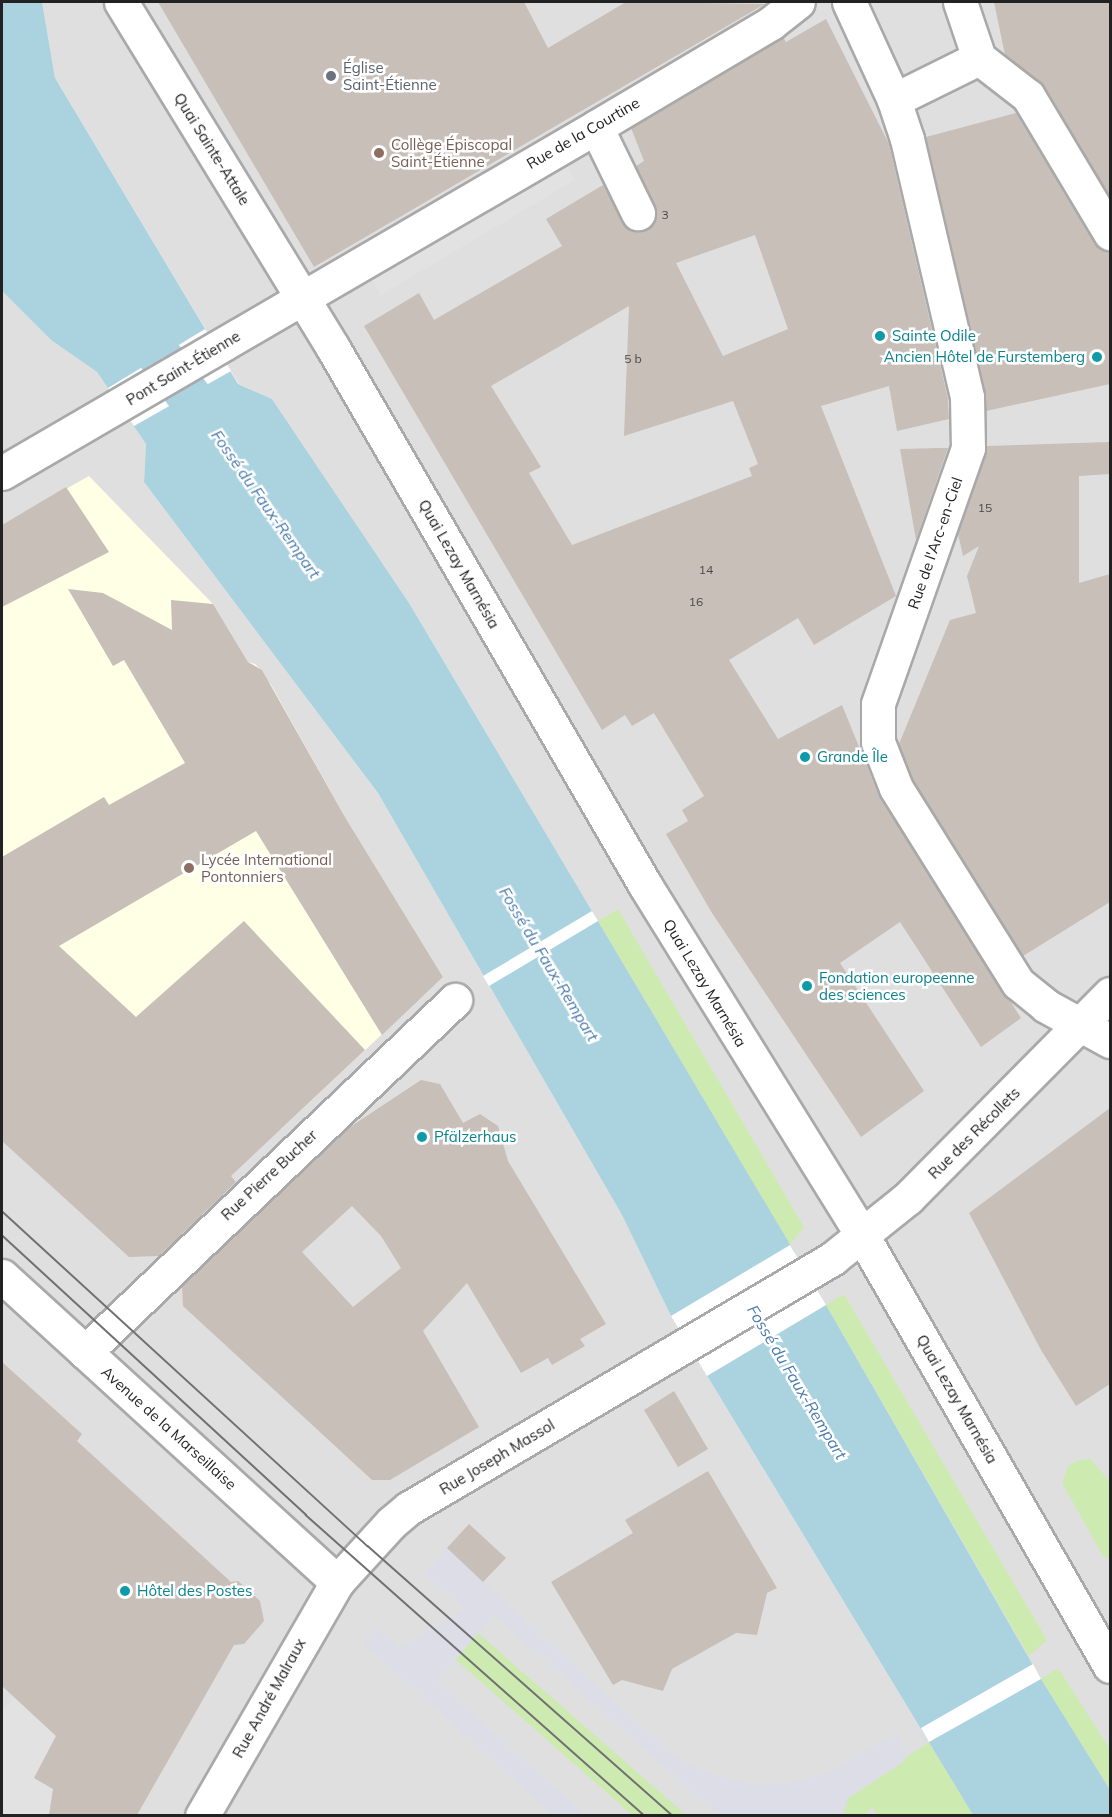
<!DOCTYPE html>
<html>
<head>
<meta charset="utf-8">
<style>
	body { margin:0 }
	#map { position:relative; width:1112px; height:1817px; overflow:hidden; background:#f2efe9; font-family:Mulish,sans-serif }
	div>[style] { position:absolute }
	.residential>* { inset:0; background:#e0dfdf }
	.education>* { inset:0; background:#ffffe5 }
	.grass>* { inset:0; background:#cdebb0 }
	.parking>* { inset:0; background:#e2e2e2 }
	.plaza>* { inset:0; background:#dddde8 }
	.water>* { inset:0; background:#aad3df }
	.pier>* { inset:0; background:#fff }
	.canal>* { height:44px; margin:-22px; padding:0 22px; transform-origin:22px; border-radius:22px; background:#aad3df }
	.building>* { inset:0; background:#c7bfb8 }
	.roads { filter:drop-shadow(2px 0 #a9a9a9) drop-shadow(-2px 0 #a9a9a9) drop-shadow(0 2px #a9a9a9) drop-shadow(0 -2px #a9a9a9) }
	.minor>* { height:33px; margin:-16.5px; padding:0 16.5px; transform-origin:16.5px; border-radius:16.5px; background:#fff }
	.tram>* { height:1.5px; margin:-0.75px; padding:0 0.75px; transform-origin:0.75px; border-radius:0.75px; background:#707070 }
	.dots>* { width:16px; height:16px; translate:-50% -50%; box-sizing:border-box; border:3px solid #fff; border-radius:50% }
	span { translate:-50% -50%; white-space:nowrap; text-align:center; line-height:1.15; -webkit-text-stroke:5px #fff; paint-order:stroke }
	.number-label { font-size:12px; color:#4b4948 }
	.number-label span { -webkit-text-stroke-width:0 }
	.worship-label { font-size:15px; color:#5b616d }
	.left { translate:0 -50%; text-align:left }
	.street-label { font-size:15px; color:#222 }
	.education-label { font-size:15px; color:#785e54 }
	.culture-label { font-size:15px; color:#0d838f }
	.right { translate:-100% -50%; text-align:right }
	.water-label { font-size:16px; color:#4a7aab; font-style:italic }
	.frame { position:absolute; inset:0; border:3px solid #222; pointer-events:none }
</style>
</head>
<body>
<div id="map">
	<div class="residential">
		<div style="clip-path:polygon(42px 2px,1110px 2px,1110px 1790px,1041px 1679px,826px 1305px,409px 603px,272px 399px,239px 384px,203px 325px,55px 78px)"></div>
		<div style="clip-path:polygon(2px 291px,51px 340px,97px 372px,146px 444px,144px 482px,378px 793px,622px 1215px,671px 1316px,973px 1815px,2px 1815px)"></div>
	</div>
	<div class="education">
		<div style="clip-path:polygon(89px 476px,212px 603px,248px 662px,255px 664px,264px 673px,265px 684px,270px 683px,345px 817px,443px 977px,281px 1129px,45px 961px,2px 920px,2px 525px)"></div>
	</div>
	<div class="grass">
		<div style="clip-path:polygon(618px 909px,804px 1227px,790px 1245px,598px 921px)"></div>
		<div style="clip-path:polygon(844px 1294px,1047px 1640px,1029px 1656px,826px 1305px)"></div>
		<div style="clip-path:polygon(1091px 1459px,1110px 1482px,1110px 1559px,1103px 1556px,1062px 1483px,1068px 1466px,1079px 1460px)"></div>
		<div style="clip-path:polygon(478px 1633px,686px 1815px,632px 1815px,455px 1659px)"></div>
		<div style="clip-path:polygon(1058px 1668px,1110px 1749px,1110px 1790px,1041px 1679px)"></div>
		<div style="clip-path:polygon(929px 1742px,973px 1815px,877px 1815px,872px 1807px,865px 1815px,843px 1816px,848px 1798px)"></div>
	</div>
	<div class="parking">
		<div style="clip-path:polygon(561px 157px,575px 180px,381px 295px,367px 272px)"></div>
		<div style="clip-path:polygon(14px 1697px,56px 1736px,34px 1778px,58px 1792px,56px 1815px,2px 1815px,2px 1711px)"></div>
	</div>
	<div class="plaza">
		<div style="clip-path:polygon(447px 1548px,664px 1747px,690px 1765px,722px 1777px,757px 1784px,791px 1783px,828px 1772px,890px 1737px,897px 1738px,906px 1756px,902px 1763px,848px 1798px,843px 1815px,718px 1815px,494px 1615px,437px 1681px,585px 1815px,553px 1815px,364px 1644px,376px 1627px,399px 1648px,465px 1609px,425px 1575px)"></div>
	</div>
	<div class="water">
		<div style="clip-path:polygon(evenodd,2px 2px,42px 2px,55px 78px,238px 384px,272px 399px,409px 603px,826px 1305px,1041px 1679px,1110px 1790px,1110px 1815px,973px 1815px,671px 1316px,622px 1215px,378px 793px,144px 482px,146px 444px,97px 372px,51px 340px,2px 291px,2px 2px,152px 341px,165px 345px,204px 408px,201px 423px,181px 422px,142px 357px,146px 344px,152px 341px)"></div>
	</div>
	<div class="pier">
		<div style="clip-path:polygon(205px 329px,231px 371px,134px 426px,108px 388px)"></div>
		<div style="clip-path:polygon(592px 911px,598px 921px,489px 986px,483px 976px)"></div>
		<div style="clip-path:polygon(790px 1245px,826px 1305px,707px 1376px,671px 1316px)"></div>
		<div style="clip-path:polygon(1033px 1664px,1041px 1679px,929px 1742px,921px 1728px)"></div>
	</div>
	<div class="canal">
		<div style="left:115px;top:295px;width:208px;rotate:53.8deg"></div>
	</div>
	<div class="building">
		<div style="clip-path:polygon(158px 2px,524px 2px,548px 48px,626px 2px,765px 4px,314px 267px)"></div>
		<div style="clip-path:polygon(994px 2px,1110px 2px,1110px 197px,1044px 86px,1005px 55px)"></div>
		<div style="clip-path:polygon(evenodd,826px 19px,889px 144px,948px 399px,949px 419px,897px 431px,889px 386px,821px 406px,896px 596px,814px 645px,798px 618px,729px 660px,778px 739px,842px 705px,880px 798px,1021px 1018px,981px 1047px,900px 922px,840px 963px,924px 1091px,861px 1137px,712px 913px,666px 834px,688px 821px,682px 810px,704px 796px,654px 713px,632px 726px,625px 715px,602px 730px,364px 326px,419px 293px,434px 320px,562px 246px,546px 219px,603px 185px,627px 228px,647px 230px,657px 214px,636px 166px,644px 161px,631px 128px,783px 37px,786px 42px,826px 19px,755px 235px,788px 329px,723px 356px,676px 263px,755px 235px,826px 19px,629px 306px,624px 436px,733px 401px,758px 464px,749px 468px,752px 476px,572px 545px,529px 473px,541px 467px,491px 386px,629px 306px)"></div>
		<div style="clip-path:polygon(1016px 113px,1094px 243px,1110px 252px,1110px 384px,986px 411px,985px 393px,926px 137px)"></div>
		<div style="clip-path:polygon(1110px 442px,1110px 474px,1079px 476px,1079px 583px,1110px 574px,1110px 902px,1023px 956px,913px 780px,899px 744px,950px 620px,976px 613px,967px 576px,979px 546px,963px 556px,958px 534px,987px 446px)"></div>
		<div style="clip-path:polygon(938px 448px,948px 448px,916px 540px,900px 449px)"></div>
		<div style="clip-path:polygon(66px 487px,109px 552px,2px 607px,2px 525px)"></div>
		<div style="clip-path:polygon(68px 589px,103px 593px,172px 630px,171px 600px,213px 604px,248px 662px,262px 670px,345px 817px,443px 977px,382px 1035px,256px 831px,59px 946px,136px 1017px,244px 921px,365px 1050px,231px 1176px,236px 1182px,159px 1256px,129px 1257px,2px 1141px,2px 857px,104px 797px,109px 805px,185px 763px,124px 660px,113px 666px)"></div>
		<div style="clip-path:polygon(evenodd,421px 1080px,440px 1084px,463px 1123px,480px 1114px,498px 1126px,508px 1161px,606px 1324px,580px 1339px,585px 1346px,552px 1365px,548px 1358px,521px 1373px,467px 1283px,423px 1331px,479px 1427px,390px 1480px,372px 1480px,183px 1306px,182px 1285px,347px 1129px,421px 1080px,352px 1206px,381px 1236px,401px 1268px,353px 1307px,302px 1252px,352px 1206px)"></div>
		<div style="clip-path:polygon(1110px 1108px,1110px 1384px,1076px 1406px,1041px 1350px,969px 1213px)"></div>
		<div style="clip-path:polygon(2px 1362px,82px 1434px,77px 1441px,231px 1582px,238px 1581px,260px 1601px,264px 1621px,244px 1644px,234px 1645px,137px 1815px,49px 1815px,53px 1789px,34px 1778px,56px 1736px,2px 1686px)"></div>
		<div style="clip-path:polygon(674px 1391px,708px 1449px,678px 1467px,644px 1410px)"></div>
		<div style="clip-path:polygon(708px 1471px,777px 1588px,767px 1593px,757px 1635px,736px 1633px,672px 1669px,663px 1691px,622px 1680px,613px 1685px,551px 1582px,633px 1533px,625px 1520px)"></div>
		<div style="clip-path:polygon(469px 1524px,506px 1558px,483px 1582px,447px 1548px)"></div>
	</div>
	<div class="roads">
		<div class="minor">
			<div style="left:121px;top:2px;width:406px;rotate:58.5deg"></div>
			<div style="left:333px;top:348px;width:621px;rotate:59.84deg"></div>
			<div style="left:645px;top:885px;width:412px;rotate:58.2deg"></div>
			<div style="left:862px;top:1235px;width:497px;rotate:60.1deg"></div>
			<div style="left:849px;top:2px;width:108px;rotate:65.3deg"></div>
			<div style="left:894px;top:100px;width:41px;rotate:71.6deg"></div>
			<div style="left:907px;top:139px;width:265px;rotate:76.9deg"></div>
			<div style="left:967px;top:397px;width:51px;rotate:88.9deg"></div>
			<div style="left:968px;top:448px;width:271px;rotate:109.4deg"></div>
			<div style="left:878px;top:704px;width:38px;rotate:90deg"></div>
			<div style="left:878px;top:742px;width:49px;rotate:68.6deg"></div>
			<div style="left:896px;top:788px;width:230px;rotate:58deg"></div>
			<div style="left:1018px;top:983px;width:36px;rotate:39deg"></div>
			<div style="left:1046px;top:1006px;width:73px;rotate:28.7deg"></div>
			<div style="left:960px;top:2px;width:59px;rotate:71.3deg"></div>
			<div style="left:979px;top:58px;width:62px;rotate:37.8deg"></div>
			<div style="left:1028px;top:96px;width:160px;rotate:59.1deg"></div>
			<div style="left:894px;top:100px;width:95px;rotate:-26.3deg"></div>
			<div style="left:596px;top:127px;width:96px;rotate:64deg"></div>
			<div style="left:2px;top:473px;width:687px;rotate:-30.22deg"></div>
			<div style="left:596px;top:127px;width:204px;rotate:-30.7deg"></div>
			<div style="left:771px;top:23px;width:34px;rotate:-38deg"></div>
			<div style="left:2px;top:1276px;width:454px;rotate:42.4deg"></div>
			<div style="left:85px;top:1352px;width:511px;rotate:-43.57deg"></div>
			<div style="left:202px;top:1816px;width:270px;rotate:-60deg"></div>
			<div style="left:337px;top:1582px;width:80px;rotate:-47.5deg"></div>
			<div style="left:391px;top:1523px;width:23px;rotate:-40deg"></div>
			<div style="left:409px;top:1508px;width:492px;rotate:-30.5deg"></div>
			<div style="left:833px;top:1258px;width:96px;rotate:-38.7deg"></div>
			<div style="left:908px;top:1198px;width:287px;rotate:-45.3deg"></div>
		</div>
	</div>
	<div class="tram">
		<div style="left:2px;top:1211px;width:496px;rotate:42.5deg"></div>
		<div style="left:368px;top:1546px;width:407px;rotate:41.5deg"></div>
		<div style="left:2px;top:1235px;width:413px;rotate:42.6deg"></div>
		<div style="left:306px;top:1515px;width:453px;rotate:41.6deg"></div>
	</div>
	<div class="dots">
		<div style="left:331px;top:76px;background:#6b7280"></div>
		<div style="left:379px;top:153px;background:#8d6e63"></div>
		<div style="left:880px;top:336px;background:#0f9aa8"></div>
		<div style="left:1097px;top:357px;background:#0f9aa8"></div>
		<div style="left:805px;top:757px;background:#0f9aa8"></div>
		<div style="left:189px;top:868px;background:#8d6e63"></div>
		<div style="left:807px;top:986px;background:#0f9aa8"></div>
		<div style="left:422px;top:1137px;background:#0f9aa8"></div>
		<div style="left:125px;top:1591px;background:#0f9aa8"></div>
	</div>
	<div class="number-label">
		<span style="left:665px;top:215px">3</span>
		<span style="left:633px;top:359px">5 b</span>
		<span style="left:985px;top:508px">15</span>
		<span style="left:706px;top:570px">14</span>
		<span style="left:696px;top:602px">16</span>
	</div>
	<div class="worship-label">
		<span class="left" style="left:343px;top:76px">Église<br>Saint-Étienne</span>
	</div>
	<div class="street-label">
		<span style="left:583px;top:133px;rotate:-30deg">Rue de la Courtine</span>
		<span style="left:212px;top:149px;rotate:58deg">Quai Sainte-Attale</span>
		<span style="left:183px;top:368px;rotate:-31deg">Pont Saint-Étienne</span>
		<span style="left:935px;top:543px;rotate:-71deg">Rue de l'Arc-en-Ciel</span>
		<span style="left:459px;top:564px;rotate:60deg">Quai Lezay Marnésia</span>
		<span style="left:705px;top:983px;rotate:59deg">Quai Lezay Marnésia</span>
		<span style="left:974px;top:1133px;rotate:-45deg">Rue des Récollets</span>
		<span style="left:269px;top:1175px;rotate:-43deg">Rue Pierre Bucher</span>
		<span style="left:957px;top:1399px;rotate:60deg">Quai Lezay Marnésia</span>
		<span style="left:169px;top:1428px;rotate:42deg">Avenue de la Marseillaise</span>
		<span style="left:497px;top:1457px;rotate:-31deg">Rue Joseph Massol</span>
		<span style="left:269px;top:1698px;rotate:-61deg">Rue André Malraux</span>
	</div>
	<div class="education-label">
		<span class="left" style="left:391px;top:153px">Collège Épiscopal<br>Saint-Étienne</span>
		<span class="left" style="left:201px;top:868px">Lycée International<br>Pontonniers</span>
	</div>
	<div class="culture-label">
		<span class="left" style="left:892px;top:336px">Sainte Odile</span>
		<span class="right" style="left:1085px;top:357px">Ancien Hôtel de Furstemberg</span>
		<span class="left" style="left:817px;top:757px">Grande Île</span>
		<span class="left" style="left:819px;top:986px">Fondation europeenne<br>des sciences</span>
		<span class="left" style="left:434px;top:1137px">Pfälzerhaus</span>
		<span class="left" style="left:137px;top:1591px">Hôtel des Postes</span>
	</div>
	<div class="water-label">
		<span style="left:266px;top:504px;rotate:55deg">Fossé du Faux-Rempart</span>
		<span style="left:549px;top:964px;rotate:59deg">Fossé du Faux-Rempart</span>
		<span style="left:797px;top:1382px;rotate:59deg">Fossé du Faux-Rempart</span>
	</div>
	<div class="frame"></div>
</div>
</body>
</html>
